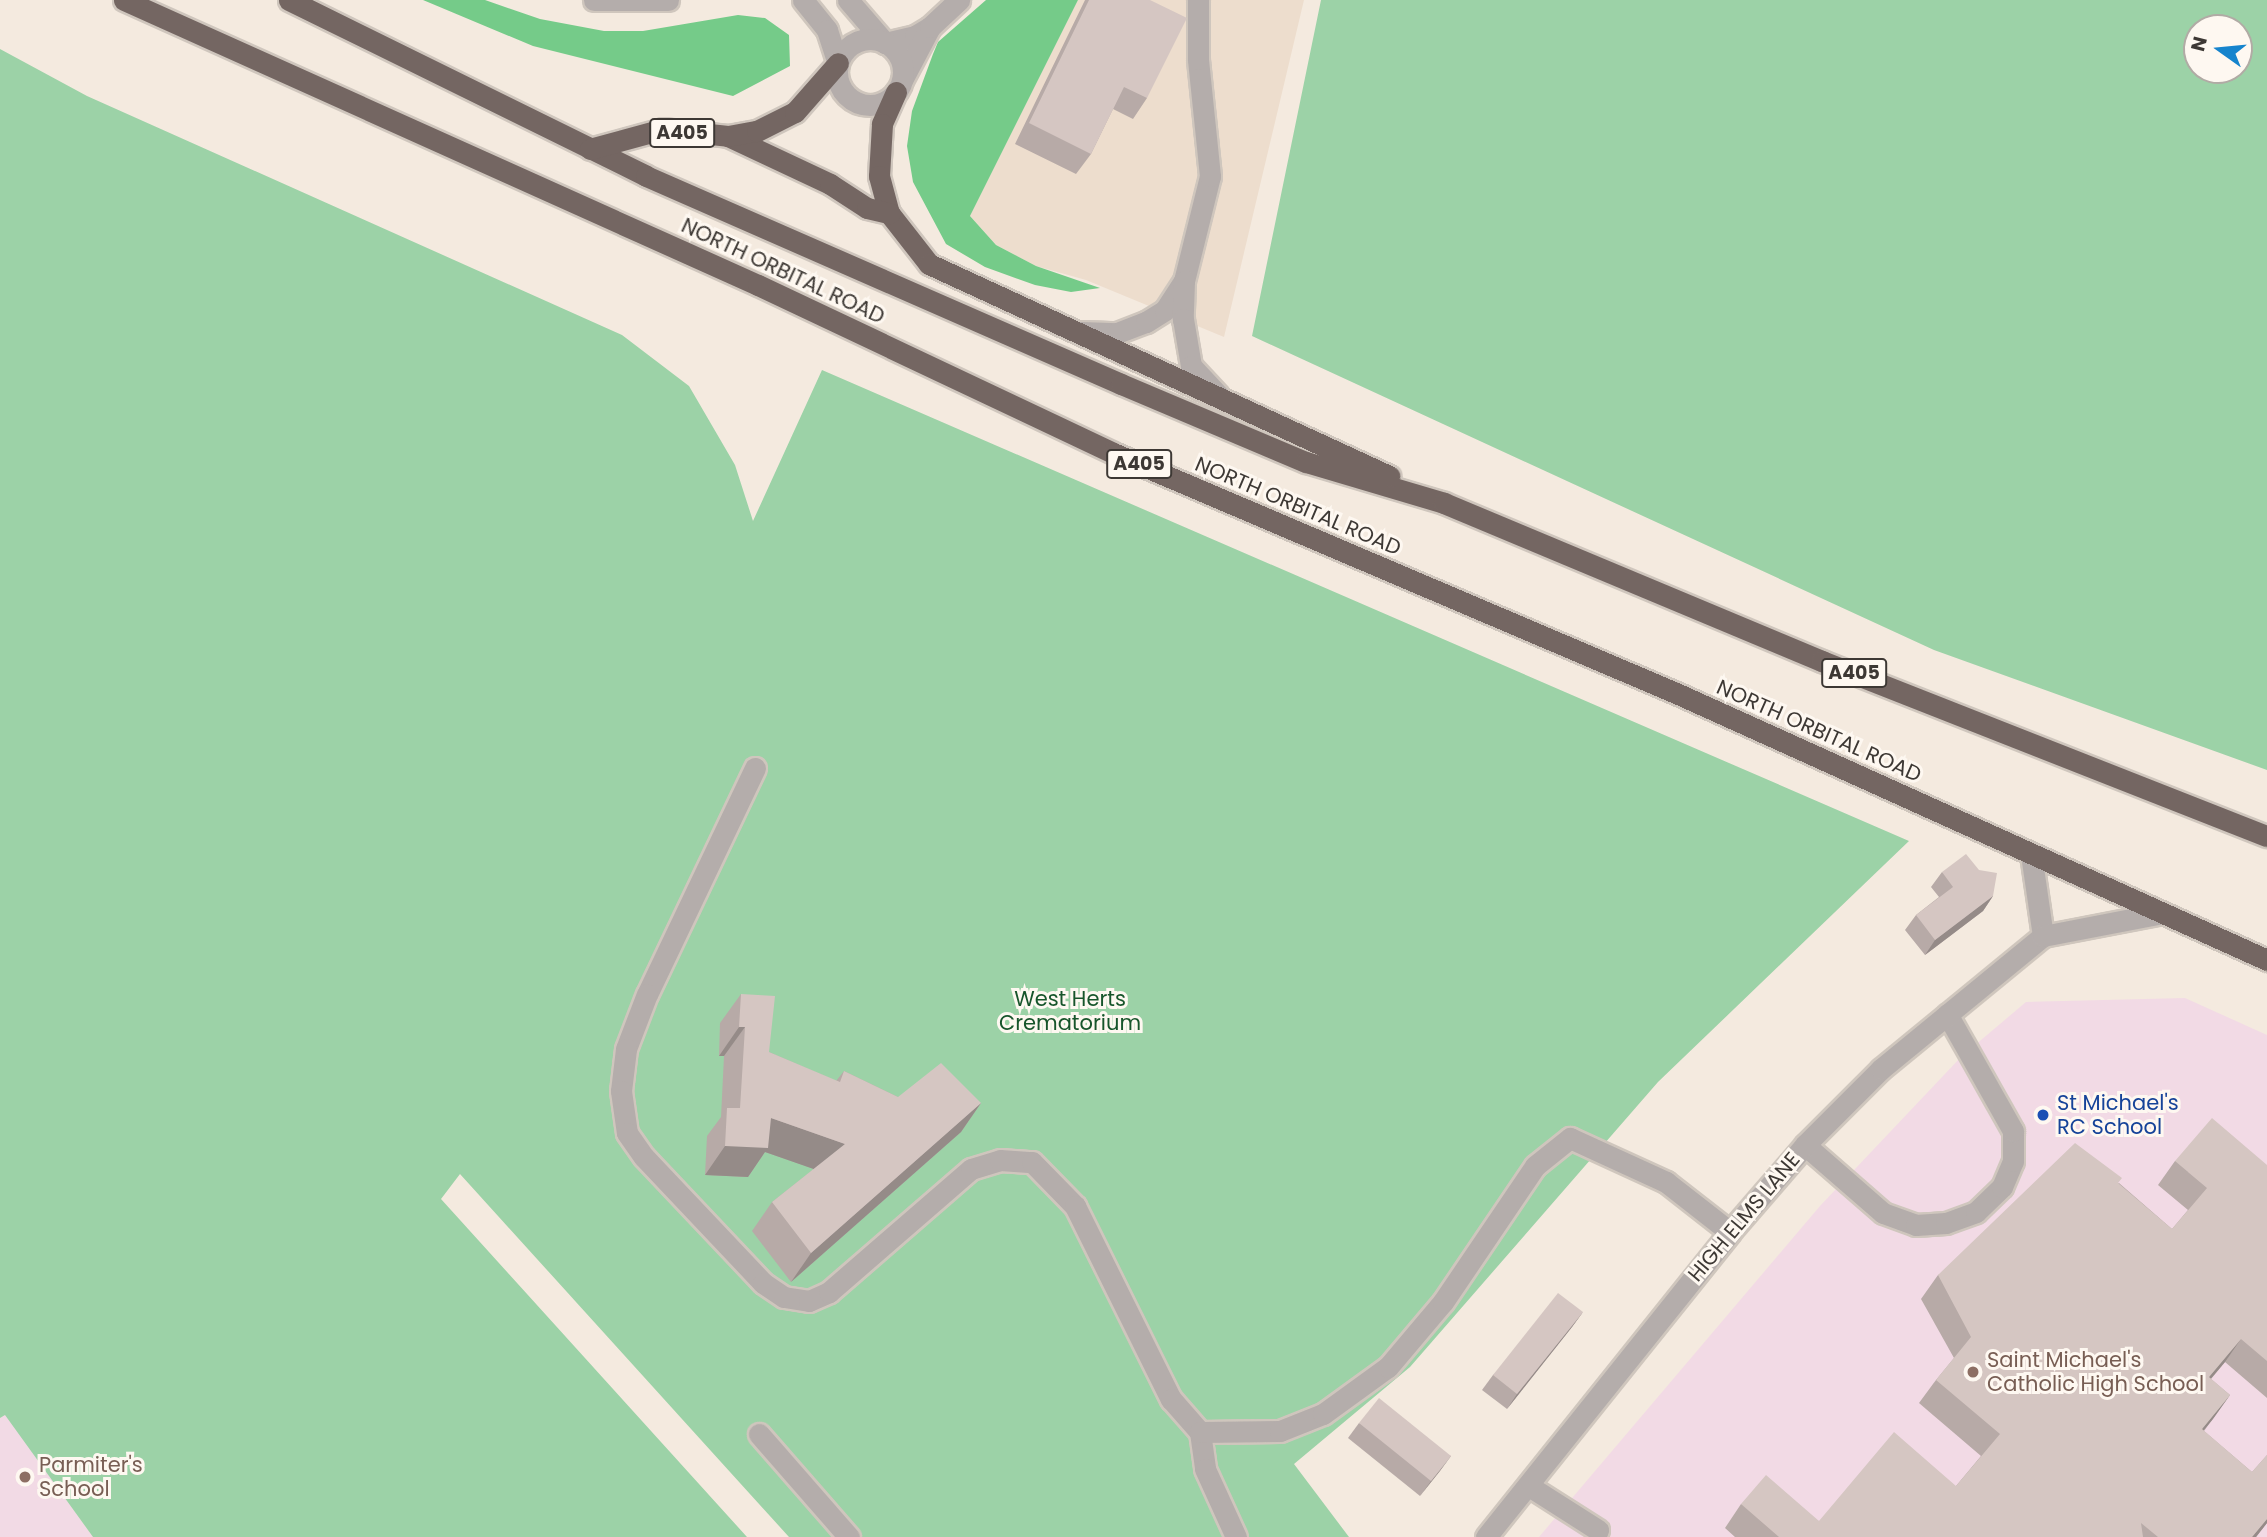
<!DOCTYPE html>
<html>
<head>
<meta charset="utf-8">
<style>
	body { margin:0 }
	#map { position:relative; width:2267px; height:1537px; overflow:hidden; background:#f4eadf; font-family:Poppins,sans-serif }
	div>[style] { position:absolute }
	.built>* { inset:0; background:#edddcd }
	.education>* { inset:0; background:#f2dae5 }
	.green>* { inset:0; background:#9cd2a7 }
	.forest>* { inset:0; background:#75cb89 }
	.roads { filter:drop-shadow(2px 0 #cfc6bd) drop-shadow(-2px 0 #cfc6bd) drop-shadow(0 2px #cfc6bd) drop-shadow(0 -2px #cfc6bd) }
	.minor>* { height:21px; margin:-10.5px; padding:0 10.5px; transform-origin:10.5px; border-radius:10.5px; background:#b4adab }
	.minor>.ring { margin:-10.5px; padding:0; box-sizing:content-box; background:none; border:21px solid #b4adab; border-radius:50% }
	.highway>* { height:21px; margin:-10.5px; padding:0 10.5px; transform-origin:10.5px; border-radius:10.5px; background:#746662 }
	.wall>* { inset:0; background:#b7aaa7 }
	.shaded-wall>* { inset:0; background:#958b88 }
	.building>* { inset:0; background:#d5c6c2 }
	.dots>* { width:19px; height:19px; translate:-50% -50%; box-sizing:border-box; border:4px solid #fef8f1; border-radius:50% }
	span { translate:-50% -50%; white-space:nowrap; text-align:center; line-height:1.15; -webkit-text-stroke:6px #fef8f1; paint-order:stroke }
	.shield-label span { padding:2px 5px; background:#fef8f1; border:2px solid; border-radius:5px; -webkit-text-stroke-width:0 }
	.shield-label { font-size:19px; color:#3d3834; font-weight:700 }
	.street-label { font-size:21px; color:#3d3834 }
	.park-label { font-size:21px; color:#17552b }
	.transit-label { font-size:21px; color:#164399 }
	.left { translate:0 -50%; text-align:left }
	.education-label { font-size:21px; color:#785e54 }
	.north { position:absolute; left:2183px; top:14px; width:70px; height:70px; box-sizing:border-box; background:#fef8f1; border:2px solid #b1aba5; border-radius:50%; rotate:285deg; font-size:19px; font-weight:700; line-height:28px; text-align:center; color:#3d3834 }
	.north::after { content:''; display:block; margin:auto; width:24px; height:32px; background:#1684cd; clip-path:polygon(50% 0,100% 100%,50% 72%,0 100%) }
</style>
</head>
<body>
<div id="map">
	<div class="built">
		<div style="clip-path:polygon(1078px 0,1304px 0,1224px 337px,1086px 280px,1036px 266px,996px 245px,970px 216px)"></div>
	</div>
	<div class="education">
		<div style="clip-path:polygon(2185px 998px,2267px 1035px,2267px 1537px,1539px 1537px,1820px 1206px,1961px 1057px,2026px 1002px)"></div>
		<div style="clip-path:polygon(5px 1414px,93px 1537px,0 1537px,0 1418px)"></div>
	</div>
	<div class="green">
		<div style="clip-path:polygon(evenodd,1321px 0,2267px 0,2267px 770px,1934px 650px,1252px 336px,1321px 0,2239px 28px,2239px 70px,2197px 70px,2197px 28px,2239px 28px)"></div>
		<div style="clip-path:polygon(0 49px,87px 96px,622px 335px,689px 386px,735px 465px,753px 521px,822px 370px,1909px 841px,1658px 1082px,1410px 1367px,1294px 1464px,1349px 1537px,789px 1537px,460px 1174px,441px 1199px,747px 1537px,93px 1537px,5px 1415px,0 1418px)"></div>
	</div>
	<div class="forest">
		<div style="clip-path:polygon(423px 0,485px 0,540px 19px,604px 31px,643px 31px,738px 15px,765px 18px,789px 35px,790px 66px,733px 96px,533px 46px)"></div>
		<div style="clip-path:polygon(986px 0,1078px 0,970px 216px,996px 245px,1036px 266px,1100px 288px,1071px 292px,1035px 285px,985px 267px,946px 244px,913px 182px,907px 146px,912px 111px,933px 54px,938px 42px)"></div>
	</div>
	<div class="roads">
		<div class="minor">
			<div style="left:594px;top:0;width:74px"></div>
			<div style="left:803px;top:0;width:38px;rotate:51deg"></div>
			<div style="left:827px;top:30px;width:35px;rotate:72deg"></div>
			<div style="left:848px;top:0;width:57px;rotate:49.3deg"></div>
			<div style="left:885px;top:43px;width:31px;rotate:-13deg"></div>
			<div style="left:915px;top:36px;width:17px;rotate:-31deg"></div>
			<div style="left:930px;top:27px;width:60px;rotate:117.8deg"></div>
			<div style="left:930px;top:27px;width:40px;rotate:-43deg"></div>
			<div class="ring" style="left:837px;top:39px;width:45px;height:45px"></div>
			<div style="left:1184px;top:281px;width:108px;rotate:-76.1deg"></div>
			<div style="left:1210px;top:176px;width:118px;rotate:-95.9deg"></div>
			<div style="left:1198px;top:59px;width:59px;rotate:-90deg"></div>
			<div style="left:1080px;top:332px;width:37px;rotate:2deg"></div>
			<div style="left:1117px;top:333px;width:31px;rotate:-21deg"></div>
			<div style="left:1146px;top:322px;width:22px;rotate:-32deg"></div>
			<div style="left:1165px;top:310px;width:35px;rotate:-57deg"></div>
			<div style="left:1184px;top:281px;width:38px;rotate:92deg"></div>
			<div style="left:1183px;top:319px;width:48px;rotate:80.3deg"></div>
			<div style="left:1191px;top:366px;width:40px;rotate:47deg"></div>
			<div style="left:755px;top:768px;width:250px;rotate:115.5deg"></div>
			<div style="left:647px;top:994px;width:59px;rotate:110.9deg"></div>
			<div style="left:626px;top:1049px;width:42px;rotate:96.8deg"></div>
			<div style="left:621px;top:1091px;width:42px;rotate:81.9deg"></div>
			<div style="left:627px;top:1133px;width:29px;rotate:55deg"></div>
			<div style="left:644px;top:1157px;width:173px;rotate:46.6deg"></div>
			<div style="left:763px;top:1283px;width:25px;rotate:34deg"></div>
			<div style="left:784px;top:1297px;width:25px;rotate:9deg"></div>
			<div style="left:809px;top:1301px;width:22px;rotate:-24deg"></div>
			<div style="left:829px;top:1292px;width:188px;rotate:-40.9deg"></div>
			<div style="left:971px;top:1169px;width:30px;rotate:-17deg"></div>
			<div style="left:1000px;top:1160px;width:32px;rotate:4deg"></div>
			<div style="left:1032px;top:1162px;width:62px;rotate:45.7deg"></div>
			<div style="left:1075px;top:1206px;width:216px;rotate:63.6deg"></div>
			<div style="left:1171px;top:1399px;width:44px;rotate:48.7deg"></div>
			<div style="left:1200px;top:1432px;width:37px;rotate:82deg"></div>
			<div style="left:1205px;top:1469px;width:75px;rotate:65.5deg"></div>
			<div style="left:2031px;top:854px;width:83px;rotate:81.7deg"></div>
			<div style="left:1805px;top:1145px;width:103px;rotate:41.1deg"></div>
			<div style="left:1883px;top:1213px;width:35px;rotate:20deg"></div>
			<div style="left:1916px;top:1225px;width:30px;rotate:-4deg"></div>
			<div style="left:1946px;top:1223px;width:32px;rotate:-20deg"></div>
			<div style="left:1976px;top:1212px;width:36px;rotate:-44deg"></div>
			<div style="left:2002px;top:1187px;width:28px;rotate:-67deg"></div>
			<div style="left:2013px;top:1161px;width:30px;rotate:-90deg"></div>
			<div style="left:2013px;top:1131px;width:134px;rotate:-119.4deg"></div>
			<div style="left:1200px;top:1432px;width:80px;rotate:-0.7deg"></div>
			<div style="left:1280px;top:1431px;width:46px;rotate:-21.6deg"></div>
			<div style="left:1323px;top:1414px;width:80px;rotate:-35.9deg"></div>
			<div style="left:1388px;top:1367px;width:85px;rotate:-49.8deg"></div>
			<div style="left:1443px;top:1302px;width:164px;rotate:-55.9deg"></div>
			<div style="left:1535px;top:1166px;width:45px;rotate:-38.7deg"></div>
			<div style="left:1570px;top:1138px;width:106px;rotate:24.6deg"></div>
			<div style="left:1666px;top:1182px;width:81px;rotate:38deg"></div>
			<div style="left:759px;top:1434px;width:137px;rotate:48.9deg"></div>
			<div style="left:1529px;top:1486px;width:82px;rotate:32.5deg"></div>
			<div style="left:1486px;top:1537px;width:391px;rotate:-51.3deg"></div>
			<div style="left:1730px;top:1232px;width:115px;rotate:-49.2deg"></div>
			<div style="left:1805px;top:1145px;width:107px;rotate:-45deg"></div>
			<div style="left:1881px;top:1069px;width:210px;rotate:-39.4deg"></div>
			<div style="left:2043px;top:936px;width:121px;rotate:-10.9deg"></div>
		</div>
		<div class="highway">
			<div style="left:124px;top:0;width:695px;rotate:24.21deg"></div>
			<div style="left:758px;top:285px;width:393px;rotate:25.3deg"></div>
			<div style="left:1113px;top:453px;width:612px;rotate:23.09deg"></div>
			<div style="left:1676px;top:693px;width:649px;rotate:24.31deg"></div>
			<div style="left:289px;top:0;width:398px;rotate:26.2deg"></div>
			<div style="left:646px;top:176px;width:519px;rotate:23.65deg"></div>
			<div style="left:1121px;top:384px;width:201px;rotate:22.9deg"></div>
			<div style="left:1306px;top:462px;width:144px;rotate:16.5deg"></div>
			<div style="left:1444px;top:503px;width:410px;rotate:22.7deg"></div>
			<div style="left:1822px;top:661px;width:478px;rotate:21.5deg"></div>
			<div style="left:896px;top:92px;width:35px;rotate:114deg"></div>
			<div style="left:882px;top:124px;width:52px;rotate:93.3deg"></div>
			<div style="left:879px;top:176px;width:38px;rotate:75deg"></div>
			<div style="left:889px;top:213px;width:65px;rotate:51.9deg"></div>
			<div style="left:929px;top:264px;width:507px;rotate:24.74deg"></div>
			<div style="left:728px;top:136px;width:113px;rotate:25.2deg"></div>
			<div style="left:830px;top:184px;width:44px;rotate:33deg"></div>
			<div style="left:867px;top:208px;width:23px;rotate:13deg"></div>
			<div style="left:590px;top:149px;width:76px;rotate:-15.3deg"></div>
			<div style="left:663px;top:129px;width:65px;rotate:6.1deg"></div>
			<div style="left:728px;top:136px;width:29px;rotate:-10deg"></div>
			<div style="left:757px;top:131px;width:42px;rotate:-26.6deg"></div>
			<div style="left:795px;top:112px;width:65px;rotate:-48.7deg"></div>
		</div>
	</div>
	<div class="wall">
		<div style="clip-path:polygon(1085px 0,1150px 0,1147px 98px,1133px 119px,1113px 109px,1091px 154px,1076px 174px,1015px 144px)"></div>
		<div style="clip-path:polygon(1942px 872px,1993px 896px,1983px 911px,1925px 955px,1905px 930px,1916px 915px,1939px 897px,1931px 887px)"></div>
		<div style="clip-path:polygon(741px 994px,769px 1052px,836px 1081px,844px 1071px,898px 1097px,981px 1103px,961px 1132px,791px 1282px,752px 1231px,772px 1202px,814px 1169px,765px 1152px,748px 1177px,705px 1175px,707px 1136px,721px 1117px,724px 1056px,719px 1056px,720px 1023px)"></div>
		<div style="clip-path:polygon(2175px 1161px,2267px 1165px,2267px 1398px,2225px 1362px,2211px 1379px,2230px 1395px,2204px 1431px,2252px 1472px,2267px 1455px,2267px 1523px,2256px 1537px,1735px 1537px,1725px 1528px,1741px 1504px,1819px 1521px,1956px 1486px,1981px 1456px,1919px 1403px,1936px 1380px,1954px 1358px,1921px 1299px,1938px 1275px,2119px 1183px,2172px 1229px,2188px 1210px,2158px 1185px)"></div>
		<div style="clip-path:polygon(1583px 1312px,1572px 1327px,1507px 1409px,1482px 1390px,1493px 1375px)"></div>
		<div style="clip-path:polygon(1359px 1423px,1451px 1456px,1420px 1496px,1348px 1438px)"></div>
	</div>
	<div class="shaded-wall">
		<div style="clip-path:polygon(1993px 896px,1983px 911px,1925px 955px,1935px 940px)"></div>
		<div style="clip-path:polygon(739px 1027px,745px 1027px,724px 1056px,719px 1056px)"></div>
		<div style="clip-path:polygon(981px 1103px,961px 1132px,791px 1282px,811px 1253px)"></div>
		<div style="clip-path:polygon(771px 1118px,845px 1144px,825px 1173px,765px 1152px,748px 1177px,705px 1175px,725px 1146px)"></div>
		<div style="clip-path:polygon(1583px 1312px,1572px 1327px,1507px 1409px,1517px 1394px)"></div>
		<div style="clip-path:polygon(2241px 1339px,2225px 1362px,2192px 1401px,2209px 1377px)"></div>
		<div style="clip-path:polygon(2230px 1395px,2213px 1419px,2185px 1453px,2202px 1429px)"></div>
		<div style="clip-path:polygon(1451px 1456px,1440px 1471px,1420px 1496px,1431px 1481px)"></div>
		<div style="clip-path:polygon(2267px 1519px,2267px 1523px,2256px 1537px,2252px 1537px)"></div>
	</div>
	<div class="building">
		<div style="clip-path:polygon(1089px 0,1150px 0,1187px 18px,1147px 98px,1124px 87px,1091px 154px,1029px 123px)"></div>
		<div style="clip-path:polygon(1966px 854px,1979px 870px,1997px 873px,1993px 896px,1935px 940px,1916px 915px,1953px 887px,1942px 872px)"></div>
		<div style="clip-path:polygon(741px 994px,775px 996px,769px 1052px,840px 1082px,844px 1071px,898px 1097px,941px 1063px,981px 1103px,811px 1253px,772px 1202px,845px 1144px,771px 1118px,768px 1148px,725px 1146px,727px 1108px,740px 1108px,745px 1027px,739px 1027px)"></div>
		<div style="clip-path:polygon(2212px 1118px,2267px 1165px,2267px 1361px,2241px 1339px,2209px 1377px,2230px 1395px,2202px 1429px,2252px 1472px,2267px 1455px,2267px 1519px,2252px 1537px,2158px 1537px,2141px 1523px,2143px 1537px,1779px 1537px,1741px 1504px,1766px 1475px,1819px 1521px,1894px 1432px,1956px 1486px,2000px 1434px,1936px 1380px,1971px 1337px,1938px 1275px,2075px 1143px,2122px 1178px,2118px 1183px,2172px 1229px,2207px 1188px,2175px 1161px)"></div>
		<div style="clip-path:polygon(1558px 1293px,1583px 1312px,1517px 1394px,1493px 1375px)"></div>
		<div style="clip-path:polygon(1379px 1398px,1451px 1456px,1431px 1481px,1359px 1423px)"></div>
	</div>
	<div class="dots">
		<div style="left:2043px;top:1115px;background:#1a4fb4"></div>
		<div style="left:1973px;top:1372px;background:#8d6e63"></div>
		<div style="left:25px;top:1477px;background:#8d6e63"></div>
	</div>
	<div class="shield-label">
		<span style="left:682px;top:133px">A405</span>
		<span style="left:1139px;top:464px">A405</span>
		<span style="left:1854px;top:673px">A405</span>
	</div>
	<div class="street-label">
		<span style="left:783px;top:271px;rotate:25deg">NORTH ORBITAL ROAD</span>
		<span style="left:1298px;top:506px;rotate:23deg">NORTH ORBITAL ROAD</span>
		<span style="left:1819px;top:731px;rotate:24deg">NORTH ORBITAL ROAD</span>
		<span style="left:1744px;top:1217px;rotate:-50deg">HIGH ELMS LANE</span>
	</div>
	<div class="park-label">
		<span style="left:1070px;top:1011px">West Herts<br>Crematorium</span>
	</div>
	<div class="transit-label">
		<span class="left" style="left:2057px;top:1115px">St Michael's<br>RC School</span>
	</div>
	<div class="education-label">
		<span class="left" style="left:1987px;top:1372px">Saint Michael's<br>Catholic High School</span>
		<span class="left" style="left:39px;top:1477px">Parmiter's<br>School</span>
	</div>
	<div class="north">N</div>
</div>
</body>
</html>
